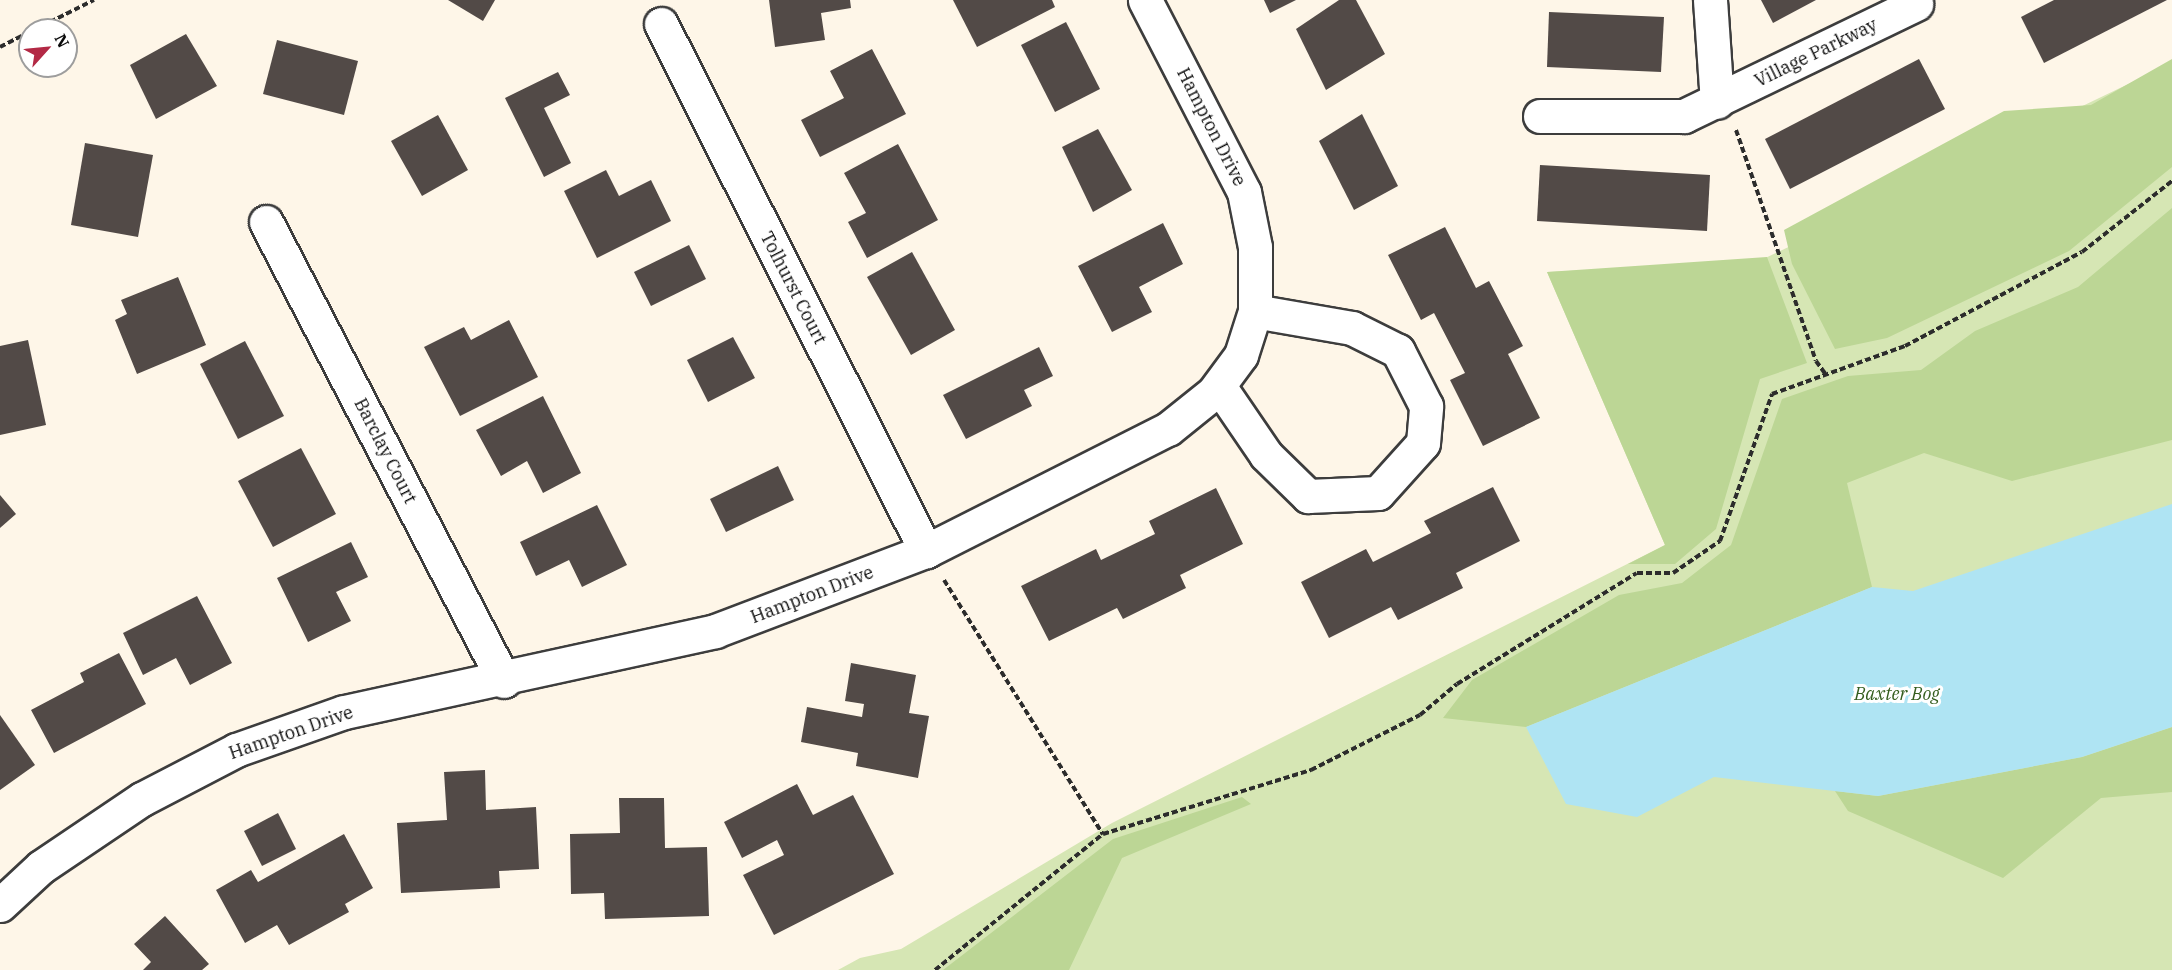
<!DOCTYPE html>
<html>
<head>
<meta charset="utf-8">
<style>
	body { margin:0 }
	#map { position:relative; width:2172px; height:970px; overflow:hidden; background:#fef6e8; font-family:"IBM Plex Serif",serif }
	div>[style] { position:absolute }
	.green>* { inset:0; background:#d6e6b4 }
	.forest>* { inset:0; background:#bcd695 }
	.water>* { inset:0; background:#afe4f3 }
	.building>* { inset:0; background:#524a47 }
	.path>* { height:4px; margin-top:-2px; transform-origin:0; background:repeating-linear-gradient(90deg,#2c2c2c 0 6px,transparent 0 9px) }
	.roads { filter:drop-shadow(2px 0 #3d3d3d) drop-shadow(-2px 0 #3d3d3d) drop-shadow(0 2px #3d3d3d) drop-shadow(0 -2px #3d3d3d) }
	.minor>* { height:33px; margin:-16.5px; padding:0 16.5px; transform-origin:16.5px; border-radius:16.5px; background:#fff }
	span { translate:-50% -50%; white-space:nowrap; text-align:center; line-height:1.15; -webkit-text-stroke:6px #fff; paint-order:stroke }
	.street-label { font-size:18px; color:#0a0a0a }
	.park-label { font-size:18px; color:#355e1f; font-style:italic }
	.north { position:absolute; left:18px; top:18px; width:60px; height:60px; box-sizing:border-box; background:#fff; border:2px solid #9d9d9d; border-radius:50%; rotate:63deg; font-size:16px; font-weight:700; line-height:24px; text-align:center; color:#0a0a0a }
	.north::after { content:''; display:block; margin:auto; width:21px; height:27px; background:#b32945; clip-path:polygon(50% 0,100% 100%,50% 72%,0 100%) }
</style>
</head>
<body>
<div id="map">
	<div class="green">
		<div style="clip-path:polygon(2172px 63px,2172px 970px,838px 970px,860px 958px,901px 949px,1112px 823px,1665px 545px,1547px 272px,1757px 262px)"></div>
	</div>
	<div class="forest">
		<div style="clip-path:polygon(2172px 59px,2172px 167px,2069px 251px,1887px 338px,1835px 349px,1792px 264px,1784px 230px,2004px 111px,2091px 105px)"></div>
		<div style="clip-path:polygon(2172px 208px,2172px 440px,2012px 481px,1924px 453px,1847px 483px,1872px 587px,1526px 727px,1443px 718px,1472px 680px,1619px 595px,1682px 583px,1731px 545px,1782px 399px,1848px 376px,1921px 370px,1975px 331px,2078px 287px)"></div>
		<div style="clip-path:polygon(1767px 257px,1807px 363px,1760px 379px,1716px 529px,1675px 564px,1628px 564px,1665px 545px,1547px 272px)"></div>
		<div style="clip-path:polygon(2172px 727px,2172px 792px,2101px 798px,2003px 878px,1848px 811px,1835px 791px,1878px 796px,2082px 757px)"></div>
		<div style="clip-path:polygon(1242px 797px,1251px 804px,1122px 858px,1069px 970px,943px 970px,1113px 839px)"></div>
	</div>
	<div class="water">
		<div style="clip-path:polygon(2172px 504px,2172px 727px,2082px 757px,1878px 796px,1714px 777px,1637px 817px,1566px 804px,1526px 727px,1872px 587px,1913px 591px)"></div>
	</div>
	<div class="building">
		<div style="clip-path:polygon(448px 0,495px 0,483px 21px)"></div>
		<div style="clip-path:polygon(769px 0,850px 0,851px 8px,821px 13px,825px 40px,775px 47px)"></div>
		<div style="clip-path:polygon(953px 0,1052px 0,1055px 7px,977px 47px)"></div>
		<div style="clip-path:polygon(1264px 0,1296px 0,1270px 13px)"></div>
		<div style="clip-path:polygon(1339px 0,1356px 0,1385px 54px,1326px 90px,1296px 29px)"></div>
		<div style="clip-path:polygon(1761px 0,1816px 0,1773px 23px)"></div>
		<div style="clip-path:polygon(2054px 0,2167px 0,2044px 63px,2021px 17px)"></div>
		<div style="clip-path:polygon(1549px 12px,1664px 17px,1661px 72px,1547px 67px)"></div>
		<div style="clip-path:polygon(1066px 22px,1100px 89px,1055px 112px,1021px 45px)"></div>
		<div style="clip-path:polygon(186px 34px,217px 86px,156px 119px,130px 65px)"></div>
		<div style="clip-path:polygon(277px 40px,358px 61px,344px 115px,263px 94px)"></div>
		<div style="clip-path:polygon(872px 49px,906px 114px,820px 157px,801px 120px,844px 98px,830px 71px)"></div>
		<div style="clip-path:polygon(1919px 59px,1945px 109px,1790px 189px,1765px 139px)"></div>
		<div style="clip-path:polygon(558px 72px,570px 95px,544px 108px,571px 163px,544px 177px,505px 98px)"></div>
		<div style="clip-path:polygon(1362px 114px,1398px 186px,1354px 210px,1319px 141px)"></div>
		<div style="clip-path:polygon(438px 115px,468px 170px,422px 196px,391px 141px)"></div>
		<div style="clip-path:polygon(1098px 129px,1132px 190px,1093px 212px,1062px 147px)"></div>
		<div style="clip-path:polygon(85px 143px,153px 155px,138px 237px,71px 225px)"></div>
		<div style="clip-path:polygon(898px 144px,938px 220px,867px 258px,848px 222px,866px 213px,844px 173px)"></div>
		<div style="clip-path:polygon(1540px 165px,1710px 175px,1707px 231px,1537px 221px)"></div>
		<div style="clip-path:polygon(606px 170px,619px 196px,651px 180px,671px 221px,597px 258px,564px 191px)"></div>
		<div style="clip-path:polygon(1163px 223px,1183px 264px,1139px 287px,1152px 312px,1112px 332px,1078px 266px)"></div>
		<div style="clip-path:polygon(1445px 227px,1476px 288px,1489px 281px,1523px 346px,1508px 354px,1540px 418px,1483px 446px,1450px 380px,1465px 373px,1434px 313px,1421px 320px,1388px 255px)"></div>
		<div style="clip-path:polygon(689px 245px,706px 279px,651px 306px,634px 272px)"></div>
		<div style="clip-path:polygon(912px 252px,955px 330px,911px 355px,867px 277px)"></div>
		<div style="clip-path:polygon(178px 277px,206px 345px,137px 374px,115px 320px,127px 314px,121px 300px)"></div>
		<div style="clip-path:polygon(509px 320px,538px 377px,460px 416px,424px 347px,464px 327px,471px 340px)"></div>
		<div style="clip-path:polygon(733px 337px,755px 378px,708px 402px,687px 360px)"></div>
		<div style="clip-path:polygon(28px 340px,46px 425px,0 435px,0 346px)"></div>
		<div style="clip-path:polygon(245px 341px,284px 416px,238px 439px,200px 364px)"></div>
		<div style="clip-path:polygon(1039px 347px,1053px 376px,1024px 390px,1032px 406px,966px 439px,943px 395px)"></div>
		<div style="clip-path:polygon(543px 396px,581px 473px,543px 493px,527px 461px,501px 476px,476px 430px)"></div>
		<div style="clip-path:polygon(301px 448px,336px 514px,273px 547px,238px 481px)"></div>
		<div style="clip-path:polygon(778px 466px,794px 500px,726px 532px,710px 499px)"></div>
		<div style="clip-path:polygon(1493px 487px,1520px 541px,1456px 573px,1463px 588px,1398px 620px,1391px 607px,1329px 638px,1301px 582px,1366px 549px,1373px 562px,1431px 533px,1424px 521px)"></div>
		<div style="clip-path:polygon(1216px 488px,1243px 544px,1180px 575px,1186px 588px,1123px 619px,1117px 608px,1049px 641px,1021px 586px,1096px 549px,1101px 560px,1155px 534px,1149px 521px)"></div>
		<div style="clip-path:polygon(0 495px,16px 514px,0 528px)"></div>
		<div style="clip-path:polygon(597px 505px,627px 565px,582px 587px,569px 560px,536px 576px,520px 542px)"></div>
		<div style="clip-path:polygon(351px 542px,368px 577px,336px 592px,351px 621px,308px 642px,277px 578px)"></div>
		<div style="clip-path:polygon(197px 596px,232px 663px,190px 685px,176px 658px,143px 675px,123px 633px)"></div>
		<div style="clip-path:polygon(119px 653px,146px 704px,54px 753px,31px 710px,84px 682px,80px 673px)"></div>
		<div style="clip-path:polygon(851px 663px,916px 675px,909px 713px,929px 716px,918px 778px,856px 766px,858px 753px,801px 742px,807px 707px,862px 717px,864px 704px,845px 701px)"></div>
		<div style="clip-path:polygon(0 715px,35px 765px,0 790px)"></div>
		<div style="clip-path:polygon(485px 770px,486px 810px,536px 807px,539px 869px,499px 871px,500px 888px,401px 893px,397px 823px,447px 820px,444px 772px)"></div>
		<div style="clip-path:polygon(797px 784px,813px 815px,853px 795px,894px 874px,774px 935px,743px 875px,784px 855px,777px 840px,742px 858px,724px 822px)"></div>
		<div style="clip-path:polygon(619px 798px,664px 798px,665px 848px,707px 847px,709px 916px,605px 919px,604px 893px,571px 894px,570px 834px,620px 833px)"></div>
		<div style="clip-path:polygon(278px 813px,296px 849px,262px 866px,244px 831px)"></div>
		<div style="clip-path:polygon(344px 834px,373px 888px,345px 904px,349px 912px,289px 945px,277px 925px,245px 943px,216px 890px,251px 870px,258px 882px)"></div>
		<div style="clip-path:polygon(165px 916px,209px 964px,202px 970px,143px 970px,151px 962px,134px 944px)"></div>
	</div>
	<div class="path">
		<div style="left:34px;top:30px;width:67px;rotate:-26.6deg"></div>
		<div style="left:0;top:47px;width:34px;rotate:-27deg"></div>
		<div style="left:1736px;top:130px;width:244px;rotate:70.9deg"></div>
		<div style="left:1816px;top:361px;width:17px;rotate:54deg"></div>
		<div style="left:944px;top:580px;width:300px;rotate:58deg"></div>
		<div style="left:935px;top:970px;width:216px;rotate:-39deg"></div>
		<div style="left:1103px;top:834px;width:218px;rotate:-17.1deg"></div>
		<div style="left:1311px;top:770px;width:122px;rotate:-26.8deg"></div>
		<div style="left:1420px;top:715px;width:48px;rotate:-40deg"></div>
		<div style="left:1457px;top:684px;width:211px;rotate:-31.7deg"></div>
		<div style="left:1637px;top:573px;width:36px"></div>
		<div style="left:1673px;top:573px;width:57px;rotate:-34.2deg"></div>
		<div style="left:1720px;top:541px;width:156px;rotate:-70.5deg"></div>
		<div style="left:1772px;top:394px;width:141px;rotate:-19.8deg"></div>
		<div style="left:1905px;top:346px;width:200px;rotate:-28deg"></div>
		<div style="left:2082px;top:252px;width:115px;rotate:-38.3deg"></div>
	</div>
	<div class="roads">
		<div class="minor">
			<div style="left:1710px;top:0;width:102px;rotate:86.1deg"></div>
			<div style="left:661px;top:24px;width:590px;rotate:63.3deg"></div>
			<div style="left:1540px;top:116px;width:144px"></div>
			<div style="left:1684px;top:116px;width:258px;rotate:-25.8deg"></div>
			<div style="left:266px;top:222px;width:517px;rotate:62.59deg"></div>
			<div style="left:1219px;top:386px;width:83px;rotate:55.7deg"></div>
			<div style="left:1266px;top:455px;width:59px;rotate:44.3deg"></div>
			<div style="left:1308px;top:496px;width:70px;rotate:-2.5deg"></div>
			<div style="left:1378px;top:493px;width:67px;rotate:-48deg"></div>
			<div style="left:1423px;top:443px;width:37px;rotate:-85deg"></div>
			<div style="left:1426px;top:406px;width:62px;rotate:-117deg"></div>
			<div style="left:1398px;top:351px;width:51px;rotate:-153.4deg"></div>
			<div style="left:1352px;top:328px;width:98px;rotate:-170.1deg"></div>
			<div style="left:0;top:905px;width:56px;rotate:-42.8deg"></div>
			<div style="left:41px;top:867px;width:122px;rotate:-34deg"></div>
			<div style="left:142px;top:799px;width:106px;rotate:-27.5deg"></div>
			<div style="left:236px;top:750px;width:114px;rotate:-19.4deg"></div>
			<div style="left:344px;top:712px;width:380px;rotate:-12.3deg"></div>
			<div style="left:715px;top:631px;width:226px;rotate:-20.8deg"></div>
			<div style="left:926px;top:551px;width:271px;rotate:-26.8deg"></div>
			<div style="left:1168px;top:429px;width:58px;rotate:-38.7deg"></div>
			<div style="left:1213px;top:393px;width:47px;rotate:-53.6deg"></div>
			<div style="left:1241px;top:355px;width:46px;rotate:-72.3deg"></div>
			<div style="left:1255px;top:311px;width:64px;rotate:-90deg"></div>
			<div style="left:1255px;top:247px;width:56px;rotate:-101.3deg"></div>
			<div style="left:1244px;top:192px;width:216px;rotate:-117.3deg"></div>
		</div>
	</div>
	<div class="street-label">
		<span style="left:1816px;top:53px;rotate:-26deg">Village Parkway</span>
		<span style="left:1211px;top:127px;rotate:63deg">Hampton Drive</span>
		<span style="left:793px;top:288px;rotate:63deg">Tolhurst Court</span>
		<span style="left:385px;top:451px;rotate:63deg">Barclay Court</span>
		<span style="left:812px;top:595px;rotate:-21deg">Hampton Drive</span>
		<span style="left:291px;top:733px;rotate:-19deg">Hampton Drive</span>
	</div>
	<div class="park-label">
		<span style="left:1897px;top:694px">Baxter Bog</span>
	</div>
	<div class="north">N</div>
</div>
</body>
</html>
